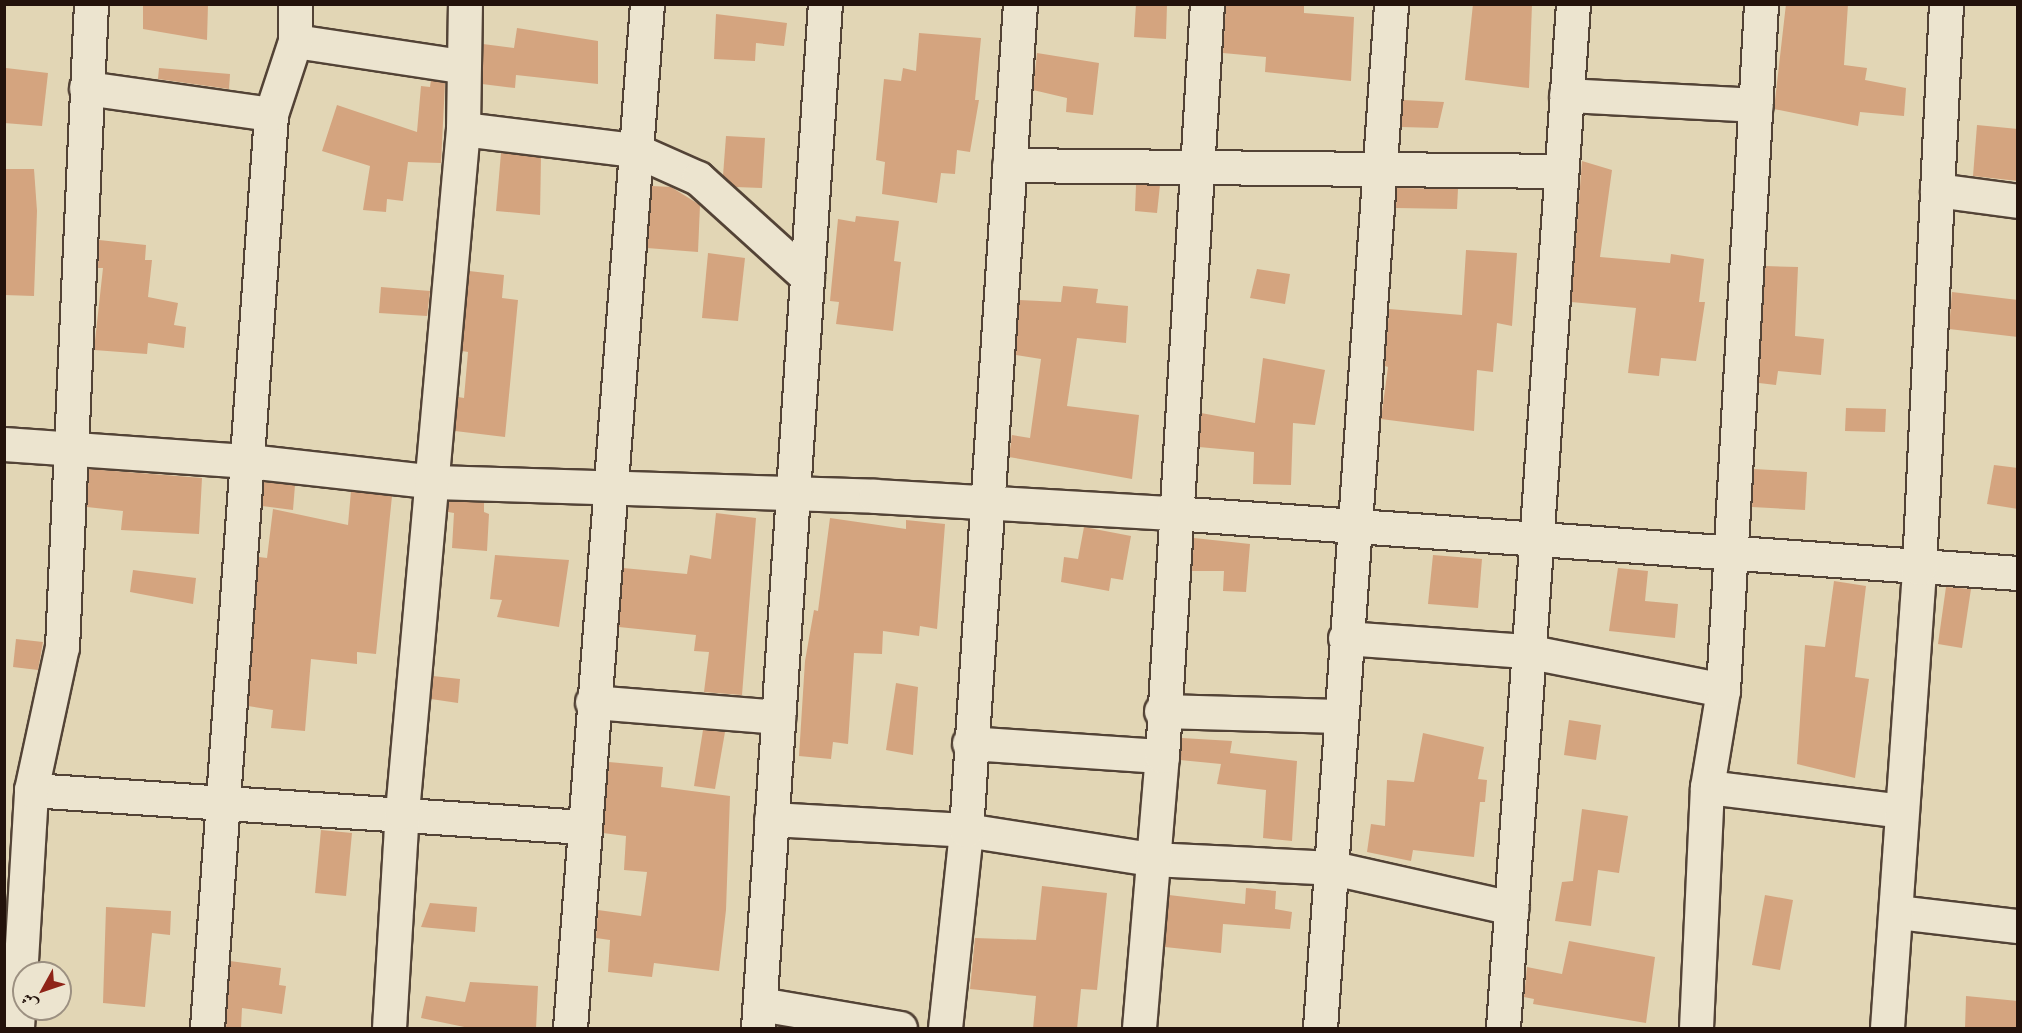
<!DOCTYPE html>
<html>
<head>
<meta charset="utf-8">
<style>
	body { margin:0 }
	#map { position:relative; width:2022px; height:1033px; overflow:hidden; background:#e2d6b5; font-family:"IM FELL Great Primer",Amiri,serif }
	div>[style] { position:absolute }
	.building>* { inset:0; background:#d4a47f }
	.roads { filter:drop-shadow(2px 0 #534336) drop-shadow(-2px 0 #534336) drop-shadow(0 2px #534336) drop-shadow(0 -2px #534336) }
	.minor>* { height:33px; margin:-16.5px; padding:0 16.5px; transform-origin:16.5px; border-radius:16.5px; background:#ece4cf }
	span { translate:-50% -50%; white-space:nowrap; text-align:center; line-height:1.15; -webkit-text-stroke:4.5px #ece4cf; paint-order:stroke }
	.frame { position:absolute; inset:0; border:6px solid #23120b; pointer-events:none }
	.north { position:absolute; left:12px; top:961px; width:60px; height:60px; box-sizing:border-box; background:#ece4cf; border:2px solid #9c9081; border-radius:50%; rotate:230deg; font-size:16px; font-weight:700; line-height:24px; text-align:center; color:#23120b }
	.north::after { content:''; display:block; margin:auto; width:21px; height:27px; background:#8f2418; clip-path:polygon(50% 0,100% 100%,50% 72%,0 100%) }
</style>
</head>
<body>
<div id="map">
	<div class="building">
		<div style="clip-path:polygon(143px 4px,208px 4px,207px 40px,143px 29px)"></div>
		<div style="clip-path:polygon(1136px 4px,1167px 4px,1166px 39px,1134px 37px)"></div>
		<div style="clip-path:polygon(1226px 4px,1304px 4px,1304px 13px,1354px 17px,1351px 81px,1265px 72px,1266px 57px,1223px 53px)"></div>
		<div style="clip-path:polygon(1473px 4px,1532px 4px,1529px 88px,1465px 80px)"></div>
		<div style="clip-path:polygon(1786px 4px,1848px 4px,1844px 65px,1867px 68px,1865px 80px,1906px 88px,1904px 116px,1860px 112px,1858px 126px,1774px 109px)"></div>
		<div style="clip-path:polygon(716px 14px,787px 23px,784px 46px,756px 43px,755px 61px,714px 59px)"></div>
		<div style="clip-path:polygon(517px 28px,598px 41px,598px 84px,516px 75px,515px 88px,482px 84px,483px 44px,514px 48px)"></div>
		<div style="clip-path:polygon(919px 33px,981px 38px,975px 100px,979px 100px,970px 152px,957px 150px,955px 174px,941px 173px,937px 203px,882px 194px,885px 162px,876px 160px,884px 79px,901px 81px,903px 68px,916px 71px)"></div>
		<div style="clip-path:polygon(1037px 53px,1099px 63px,1093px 115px,1066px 112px,1067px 98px,1033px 90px)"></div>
		<div style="clip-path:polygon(6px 68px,48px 73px,42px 126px,4px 123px)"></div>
		<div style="clip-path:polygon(159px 68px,230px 74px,229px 89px,158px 79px)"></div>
		<div style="clip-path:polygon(431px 80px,445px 83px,441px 163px,408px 162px,403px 201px,387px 199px,386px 212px,363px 210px,370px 166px,322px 151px,337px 105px,417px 132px,421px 86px,430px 87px)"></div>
		<div style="clip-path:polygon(1403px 100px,1444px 102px,1438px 128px,1401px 127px)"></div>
		<div style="clip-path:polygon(1977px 125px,2018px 129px,2018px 181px,1973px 176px)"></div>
		<div style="clip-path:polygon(726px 136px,765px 138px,762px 188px,735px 187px,723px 176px)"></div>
		<div style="clip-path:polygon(501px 153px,541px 157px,540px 215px,496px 211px)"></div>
		<div style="clip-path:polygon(1582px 161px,1612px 170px,1600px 257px,1670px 263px,1671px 254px,1704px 259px,1699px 302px,1705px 302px,1696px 361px,1661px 358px,1659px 376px,1628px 373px,1636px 308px,1571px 302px)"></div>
		<div style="clip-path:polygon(4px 169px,34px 169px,37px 211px,34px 296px,4px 295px)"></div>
		<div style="clip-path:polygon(1136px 185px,1160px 185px,1157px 213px,1135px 211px)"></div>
		<div style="clip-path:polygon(652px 186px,671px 187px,700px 205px,698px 252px,647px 248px)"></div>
		<div style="clip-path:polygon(1397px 188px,1458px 189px,1457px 209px,1396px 208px)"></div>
		<div style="clip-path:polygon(856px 216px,899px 221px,894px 261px,901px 262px,893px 331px,836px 324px,839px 302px,830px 301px,838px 219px,855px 222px)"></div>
		<div style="clip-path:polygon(99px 240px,146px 245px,145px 260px,152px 260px,148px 297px,178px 303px,174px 325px,186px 327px,184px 348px,148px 343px,147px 354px,94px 350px,103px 268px,98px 268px)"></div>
		<div style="clip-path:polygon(1466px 250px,1517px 253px,1512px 326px,1497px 323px,1493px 372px,1477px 370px,1474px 431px,1381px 419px,1388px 367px,1385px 366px,1389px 309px,1462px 315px)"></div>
		<div style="clip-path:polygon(708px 253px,745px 258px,738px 321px,702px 318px)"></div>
		<div style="clip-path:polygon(1765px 266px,1798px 267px,1795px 336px,1824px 339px,1821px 375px,1778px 371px,1776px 385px,1759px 383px)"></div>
		<div style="clip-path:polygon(1257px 269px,1290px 274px,1285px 304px,1250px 298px)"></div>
		<div style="clip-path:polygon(469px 271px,504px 275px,502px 298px,518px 300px,505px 437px,455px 431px,458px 397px,464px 398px,468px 352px,462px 351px)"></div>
		<div style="clip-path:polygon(1063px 286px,1098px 289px,1096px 303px,1128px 306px,1126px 343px,1077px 338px,1067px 406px,1139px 415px,1132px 479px,1009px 457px,1012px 435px,1030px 438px,1041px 359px,1016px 355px,1019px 300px,1061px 302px)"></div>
		<div style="clip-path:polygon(381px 287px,430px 291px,427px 316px,379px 313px)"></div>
		<div style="clip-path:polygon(1952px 292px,2018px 300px,2018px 337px,1949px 329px)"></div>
		<div style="clip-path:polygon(1263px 358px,1325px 370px,1315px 425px,1293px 423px,1291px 485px,1253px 484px,1254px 452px,1199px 447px,1201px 413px,1255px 423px)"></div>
		<div style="clip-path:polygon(1846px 408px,1886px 409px,1885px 432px,1845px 431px)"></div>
		<div style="clip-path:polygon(1994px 465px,2018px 468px,2018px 509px,1987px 504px)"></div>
		<div style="clip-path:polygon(89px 469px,202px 478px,199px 534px,121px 530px,123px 511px,87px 507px)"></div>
		<div style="clip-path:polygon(1754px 469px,1807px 472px,1805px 510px,1752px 507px)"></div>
		<div style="clip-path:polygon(264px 482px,295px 485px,293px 510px,262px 506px)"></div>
		<div style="clip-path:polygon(351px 491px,392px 496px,376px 654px,357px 652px,357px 664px,311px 659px,305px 731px,271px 728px,273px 710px,248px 706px,259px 557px,267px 558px,273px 509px,348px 525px)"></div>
		<div style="clip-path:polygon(449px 501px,484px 502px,484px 512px,489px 514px,487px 551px,452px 548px,454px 513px,448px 512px)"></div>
		<div style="clip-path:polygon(716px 513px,756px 518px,742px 695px,704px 692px,709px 652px,694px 651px,696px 635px,619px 627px,623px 568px,687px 574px,690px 555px,711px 559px)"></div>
		<div style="clip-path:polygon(830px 518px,906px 529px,906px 520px,945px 524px,937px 629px,920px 626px,919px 636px,883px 631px,882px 654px,854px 653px,848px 744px,833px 742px,831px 759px,799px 756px,805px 661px,814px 610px,818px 611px)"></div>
		<div style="clip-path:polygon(1084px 527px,1131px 536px,1123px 580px,1111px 578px,1109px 591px,1061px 582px,1064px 557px,1078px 559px)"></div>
		<div style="clip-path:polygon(1194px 538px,1250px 544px,1246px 592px,1223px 591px,1224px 571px,1192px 571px)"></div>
		<div style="clip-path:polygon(495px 555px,569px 560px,559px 627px,497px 617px,502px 600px,490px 599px)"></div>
		<div style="clip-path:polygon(1433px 555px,1482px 559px,1478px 608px,1428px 604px)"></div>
		<div style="clip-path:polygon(1618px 568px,1648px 571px,1645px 601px,1678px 604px,1675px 638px,1609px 631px)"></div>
		<div style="clip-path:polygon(133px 570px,196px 578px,193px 604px,130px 592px)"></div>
		<div style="clip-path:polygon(1834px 581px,1866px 586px,1855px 677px,1869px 679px,1855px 778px,1797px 764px,1805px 645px,1825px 647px)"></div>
		<div style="clip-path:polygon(1946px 587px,1971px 589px,1962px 648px,1938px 644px)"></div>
		<div style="clip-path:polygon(16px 639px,43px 642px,38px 670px,13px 667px)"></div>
		<div style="clip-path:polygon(433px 676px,460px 679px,458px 703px,431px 699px)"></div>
		<div style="clip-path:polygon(896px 683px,918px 687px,913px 755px,886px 750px)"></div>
		<div style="clip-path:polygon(1569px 720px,1601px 725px,1596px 760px,1564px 755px)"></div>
		<div style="clip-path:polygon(703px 730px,725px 732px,715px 789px,694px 786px)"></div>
		<div style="clip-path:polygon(1423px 733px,1484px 747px,1478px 779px,1487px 780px,1485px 802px,1480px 802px,1474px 857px,1413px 850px,1411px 861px,1367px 852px,1371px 824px,1385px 826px,1387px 780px,1414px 782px)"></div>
		<div style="clip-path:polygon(1182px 738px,1232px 741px,1230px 753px,1297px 761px,1292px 841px,1263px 838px,1266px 790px,1217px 784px,1221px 764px,1180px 760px)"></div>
		<div style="clip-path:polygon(609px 762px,663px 767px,661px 787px,730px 796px,726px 910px,719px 971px,654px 963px,652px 977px,608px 972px,610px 940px,596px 938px,598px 910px,641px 916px,647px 872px,624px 870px,626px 836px,603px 833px)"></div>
		<div style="clip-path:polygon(1582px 809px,1628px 816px,1619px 873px,1598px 870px,1591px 926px,1555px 921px,1562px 882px,1573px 881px)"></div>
		<div style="clip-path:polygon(321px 830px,352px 833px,346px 896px,315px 893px)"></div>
		<div style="clip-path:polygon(1042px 886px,1107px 893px,1097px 990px,1081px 989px,1077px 1029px,1033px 1029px,1036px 996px,970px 989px,975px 938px,1036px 940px)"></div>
		<div style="clip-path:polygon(1246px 888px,1276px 891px,1275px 909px,1292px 912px,1290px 929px,1223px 924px,1221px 953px,1165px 947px,1169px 895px,1245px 904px)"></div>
		<div style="clip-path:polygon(1765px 895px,1793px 900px,1780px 970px,1752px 965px)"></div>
		<div style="clip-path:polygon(430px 903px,477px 907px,475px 932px,421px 927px)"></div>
		<div style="clip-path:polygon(106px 907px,171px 911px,170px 935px,152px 933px,145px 1007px,103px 1003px)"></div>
		<div style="clip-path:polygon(1569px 941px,1655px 957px,1646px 1023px,1533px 1004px,1534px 999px,1524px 997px,1527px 967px,1562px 974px)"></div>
		<div style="clip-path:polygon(230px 961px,281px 968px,279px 985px,286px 986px,282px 1014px,242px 1008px,241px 1029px,226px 1029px)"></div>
		<div style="clip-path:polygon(470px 982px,538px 986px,536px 1029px,474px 1029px,421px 1018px,426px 996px,465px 1002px)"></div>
		<div style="clip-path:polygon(1966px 996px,2018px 1001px,2018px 1029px,1965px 1029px)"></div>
	</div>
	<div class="roads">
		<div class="minor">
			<div style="left:295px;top:41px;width:168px;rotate:8.6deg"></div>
			<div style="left:86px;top:88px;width:187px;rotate:8deg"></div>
			<div style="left:1566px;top:95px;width:190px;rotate:3deg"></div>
			<div style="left:463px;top:129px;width:173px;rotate:7deg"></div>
			<div style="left:635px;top:150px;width:69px;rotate:24deg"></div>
			<div style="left:698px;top:178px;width:147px;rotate:42.2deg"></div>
			<div style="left:1009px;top:165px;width:552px;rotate:0.62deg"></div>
			<div style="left:1937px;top:190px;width:82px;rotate:7.7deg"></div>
			<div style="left:4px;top:444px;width:245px;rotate:4deg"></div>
			<div style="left:248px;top:461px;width:188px;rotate:6.4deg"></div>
			<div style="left:435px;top:482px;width:440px;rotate:1.8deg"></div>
			<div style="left:875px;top:496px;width:298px;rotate:3.3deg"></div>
			<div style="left:1173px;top:513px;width:847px;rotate:4.06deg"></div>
			<div style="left:1345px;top:638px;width:181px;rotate:4.1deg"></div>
			<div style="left:1526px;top:651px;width:201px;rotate:11.2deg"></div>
			<div style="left:592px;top:702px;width:187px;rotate:4.6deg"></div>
			<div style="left:1161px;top:711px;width:179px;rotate:1.6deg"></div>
			<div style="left:969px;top:743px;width:193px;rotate:3.9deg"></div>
			<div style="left:1707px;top:787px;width:196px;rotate:7deg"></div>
			<div style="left:31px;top:790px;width:553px;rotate:3.83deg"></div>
			<div style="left:771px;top:819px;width:195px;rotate:3.2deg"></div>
			<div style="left:966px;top:830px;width:187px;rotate:8.9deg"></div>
			<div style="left:1151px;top:859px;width:182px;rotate:2.8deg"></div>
			<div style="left:1333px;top:868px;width:183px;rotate:12.6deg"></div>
			<div style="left:1898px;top:912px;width:121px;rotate:6.7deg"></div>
			<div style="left:760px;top:1004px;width:142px;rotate:9.7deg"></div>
			<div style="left:17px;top:1028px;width:238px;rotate:-86.6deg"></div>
			<div style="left:31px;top:790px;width:146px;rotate:-77.8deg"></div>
			<div style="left:62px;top:647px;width:644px;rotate:-87.42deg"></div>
			<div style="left:207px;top:1028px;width:916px;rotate:-85.99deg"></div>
			<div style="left:271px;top:114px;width:77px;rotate:-71.8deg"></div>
			<div style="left:295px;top:41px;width:37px;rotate:-90deg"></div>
			<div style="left:389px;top:1028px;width:216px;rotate:-86.6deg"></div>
			<div style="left:402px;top:812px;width:686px;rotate:-84.9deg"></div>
			<div style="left:463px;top:129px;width:125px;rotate:-89.1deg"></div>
			<div style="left:570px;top:1028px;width:1027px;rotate:-85.7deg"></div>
			<div style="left:758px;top:1028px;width:1026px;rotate:-86.26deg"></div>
			<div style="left:945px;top:1028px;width:199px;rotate:-83.9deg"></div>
			<div style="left:966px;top:830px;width:828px;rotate:-86.26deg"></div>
			<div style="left:1139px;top:1028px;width:273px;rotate:-85.2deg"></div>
			<div style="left:1162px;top:756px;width:753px;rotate:-86.58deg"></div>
			<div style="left:1320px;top:1028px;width:1026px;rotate:-86.03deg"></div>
			<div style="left:1503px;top:1028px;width:1026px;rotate:-86.09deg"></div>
			<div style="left:1696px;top:1028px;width:241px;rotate:-87.4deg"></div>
			<div style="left:1707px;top:787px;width:98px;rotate:-80.6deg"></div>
			<div style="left:1723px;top:690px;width:687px;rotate:-86.83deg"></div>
			<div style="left:1887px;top:1028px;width:461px;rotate:-86deg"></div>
			<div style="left:1919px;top:568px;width:565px;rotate:-87.26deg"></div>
		</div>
	</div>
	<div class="frame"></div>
	<div class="north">ش</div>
</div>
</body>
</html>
